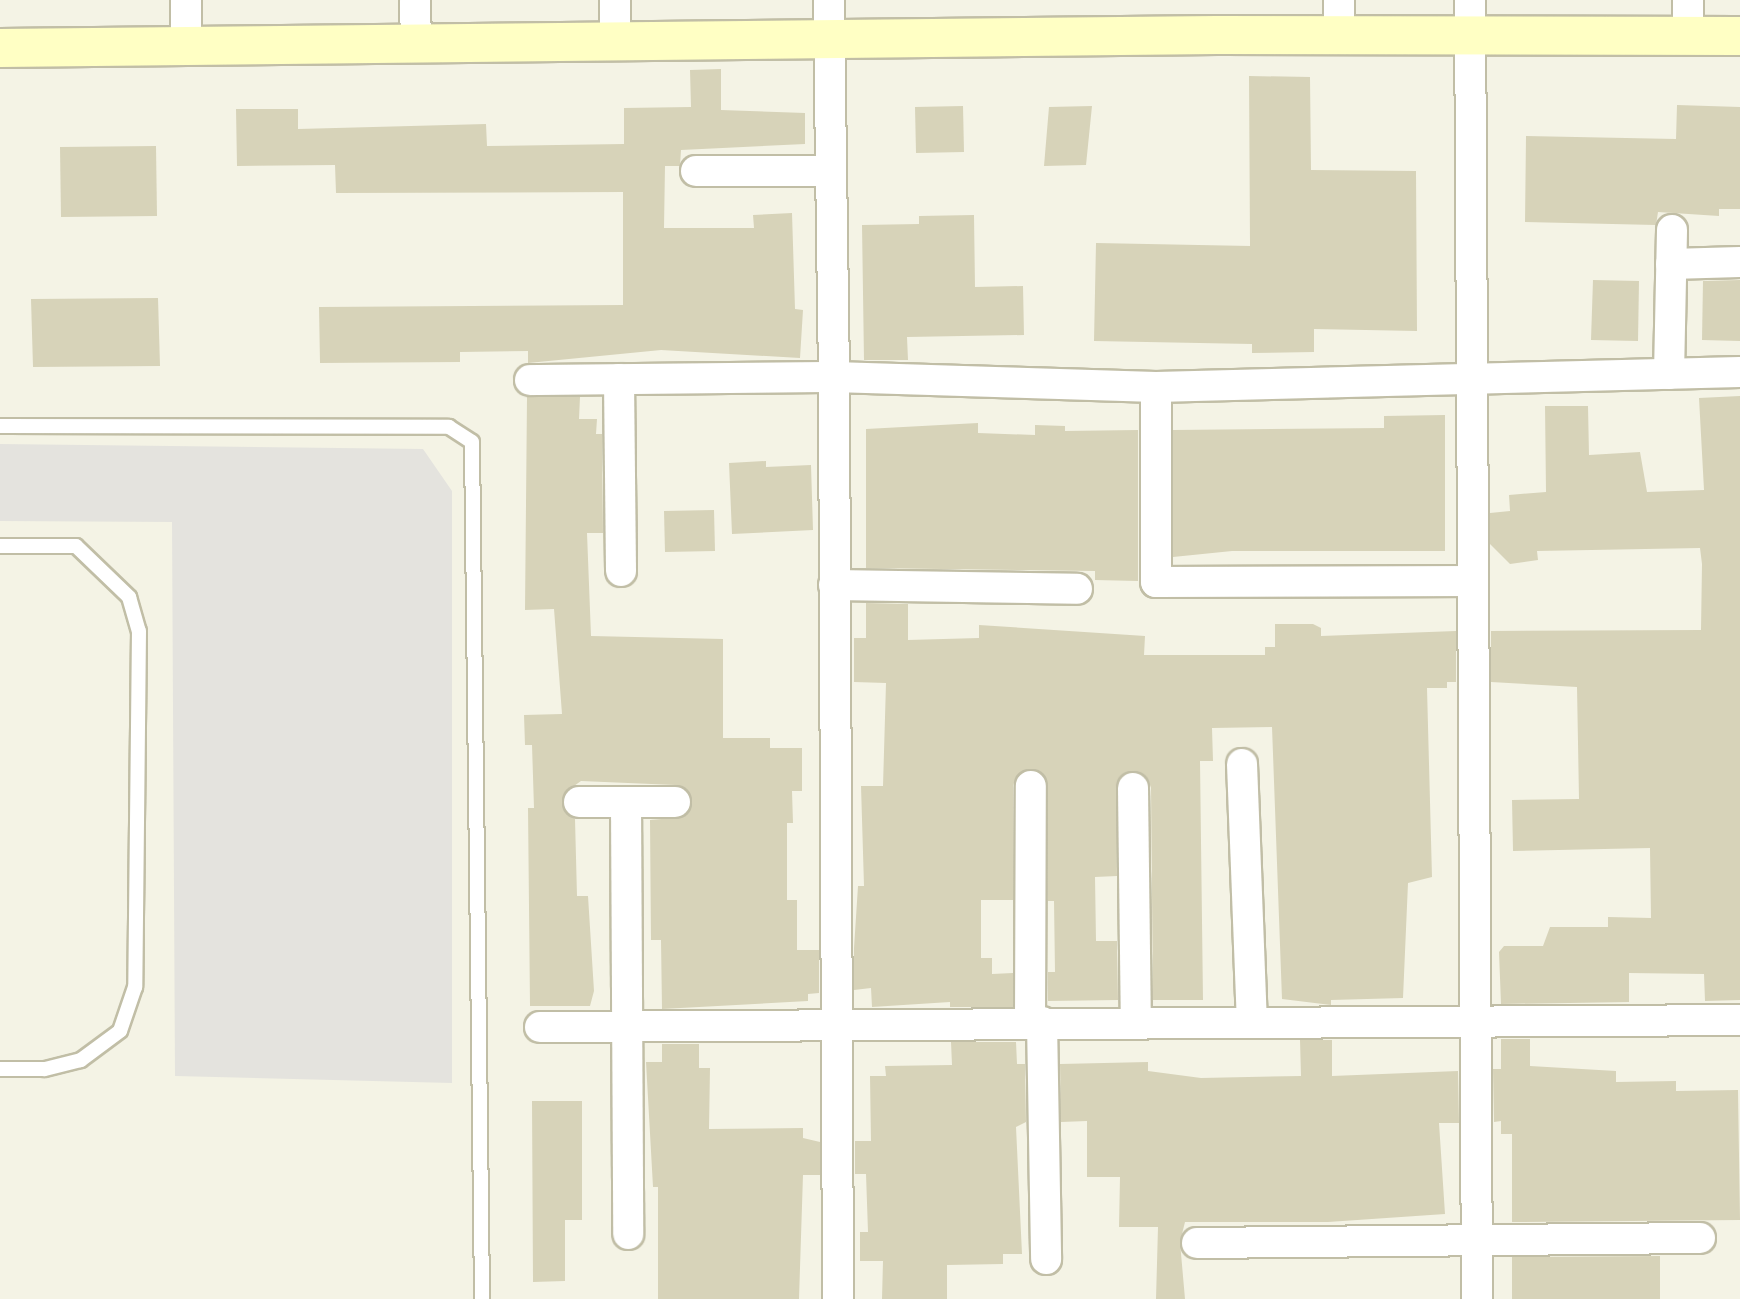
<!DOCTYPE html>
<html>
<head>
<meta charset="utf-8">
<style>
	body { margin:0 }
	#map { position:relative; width:1740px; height:1299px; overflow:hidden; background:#f4f3e5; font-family:Montserrat,sans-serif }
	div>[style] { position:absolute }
	.parking>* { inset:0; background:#e4e3de }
	.building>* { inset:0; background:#d7d3b9 }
	.roads { filter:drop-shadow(2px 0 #c1bea6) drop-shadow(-2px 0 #c1bea6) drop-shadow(0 2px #c1bea6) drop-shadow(0 -2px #c1bea6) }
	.lane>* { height:14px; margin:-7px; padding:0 7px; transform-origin:7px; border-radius:7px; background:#fff }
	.street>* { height:30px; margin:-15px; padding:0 15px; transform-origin:15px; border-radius:15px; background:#fff }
	.secondary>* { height:38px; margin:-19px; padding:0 19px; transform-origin:19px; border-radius:19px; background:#ffffc4 }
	span { translate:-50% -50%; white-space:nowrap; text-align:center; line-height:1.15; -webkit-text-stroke:5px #fff; paint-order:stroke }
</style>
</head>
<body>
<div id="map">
	<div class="parking">
		<div style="clip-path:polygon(0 444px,423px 449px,452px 491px,452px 1083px,175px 1076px,172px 522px,0 521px)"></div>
	</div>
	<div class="building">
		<div style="clip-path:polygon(721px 69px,721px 110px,805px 113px,805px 144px,681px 150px,680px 166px,665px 166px,664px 228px,754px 228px,753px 215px,792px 213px,795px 309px,803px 310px,800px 358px,661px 350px,528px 363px,528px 351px,460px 352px,460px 362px,320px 363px,319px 307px,623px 305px,623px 192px,336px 193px,335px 165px,237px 166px,236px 109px,298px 109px,298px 129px,486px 124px,487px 146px,624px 144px,624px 108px,691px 107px,690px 70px)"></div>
		<div style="clip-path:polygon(1249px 76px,1310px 77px,1311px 170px,1416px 171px,1417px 331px,1314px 329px,1314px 352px,1252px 353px,1252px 344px,1094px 341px,1096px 243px,1250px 246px)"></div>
		<div style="clip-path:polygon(1677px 105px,1740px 107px,1740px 209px,1719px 209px,1719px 216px,1658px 212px,1656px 225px,1525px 222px,1526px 136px,1676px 139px)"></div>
		<div style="clip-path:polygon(963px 106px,964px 152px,916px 153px,915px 107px)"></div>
		<div style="clip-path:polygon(1092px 106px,1086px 165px,1044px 166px,1049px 107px)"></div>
		<div style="clip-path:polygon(156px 146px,157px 216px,61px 217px,60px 147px)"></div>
		<div style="clip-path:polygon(974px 215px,975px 287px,1023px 286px,1024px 335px,907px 337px,908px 360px,864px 360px,862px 225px,919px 224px,919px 216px)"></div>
		<div style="clip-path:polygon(1593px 280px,1639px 281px,1638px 341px,1591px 340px)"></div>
		<div style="clip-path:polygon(1740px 280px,1740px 341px,1702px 340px,1703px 281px)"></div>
		<div style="clip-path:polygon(158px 298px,160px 366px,33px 367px,31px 299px)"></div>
		<div style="clip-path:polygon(1740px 396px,1740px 1000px,1705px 1001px,1704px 974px,1629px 973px,1629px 1002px,1501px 1004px,1499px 952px,1504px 946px,1543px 946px,1550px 927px,1608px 927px,1608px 917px,1651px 918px,1650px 848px,1513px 851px,1512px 800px,1579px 799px,1577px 687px,1491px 682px,1491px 631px,1701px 630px,1702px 564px,1700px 548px,1537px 551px,1538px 560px,1510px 564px,1490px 544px,1490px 513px,1510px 511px,1509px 495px,1546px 492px,1545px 406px,1588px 406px,1589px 455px,1640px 452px,1647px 492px,1704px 490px,1699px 398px)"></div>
		<div style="clip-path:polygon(527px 397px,580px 397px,579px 419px,597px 419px,596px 434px,602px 434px,603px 533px,587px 533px,591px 636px,723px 639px,723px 738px,770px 738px,770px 748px,802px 748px,802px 791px,792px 791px,793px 823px,787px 823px,787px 900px,797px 900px,797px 950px,819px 950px,819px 993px,808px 994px,808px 1001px,662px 1009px,661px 940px,651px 940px,650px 820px,684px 817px,692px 803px,690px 794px,675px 785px,581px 781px,564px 793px,562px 803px,575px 819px,577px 896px,588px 896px,594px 991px,590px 1006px,530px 1006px,528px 808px,534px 808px,532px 745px,525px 745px,524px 715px,562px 714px,554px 609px,525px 610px)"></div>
		<div style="clip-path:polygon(1445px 415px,1445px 551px,1232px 551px,1173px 557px,1173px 430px,1384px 428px,1384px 416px)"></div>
		<div style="clip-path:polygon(978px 423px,978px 433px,1035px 435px,1035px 425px,1065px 426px,1065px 431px,1138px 430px,1138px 581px,1095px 580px,1095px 571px,866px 568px,866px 429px)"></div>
		<div style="clip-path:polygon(766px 461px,766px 467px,811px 465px,813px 530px,732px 534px,729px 463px)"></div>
		<div style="clip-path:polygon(714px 510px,715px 551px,665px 552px,664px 511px)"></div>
		<div style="clip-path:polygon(866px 603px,908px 604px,908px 640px,979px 638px,979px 625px,1145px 636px,1144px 655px,1265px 655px,1265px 647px,1275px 647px,1275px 624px,1313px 624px,1321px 628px,1321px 636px,1456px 631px,1456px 682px,1447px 682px,1447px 688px,1427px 688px,1432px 877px,1408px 883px,1403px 998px,1331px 1000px,1331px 1005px,1282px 999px,1272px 727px,1212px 728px,1213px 761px,1200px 761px,1203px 1000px,1153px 1000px,1151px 788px,1148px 779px,1133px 771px,1124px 773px,1116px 788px,1117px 876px,1095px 877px,1096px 941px,1117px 941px,1118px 1000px,1048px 1001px,1048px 972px,1055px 972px,1054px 901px,1048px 901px,1048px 786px,1040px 771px,1030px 769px,1016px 777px,1013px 786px,1013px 900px,981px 900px,981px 958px,992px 958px,992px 974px,1013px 973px,1013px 1007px,950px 1007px,950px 1002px,872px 1007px,871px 988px,854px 990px,854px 948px,858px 886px,864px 886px,861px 786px,883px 786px,886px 683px,854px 682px,854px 638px,866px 638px)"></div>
		<div style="clip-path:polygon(1501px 1039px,1530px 1039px,1530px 1066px,1616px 1071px,1616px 1082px,1676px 1081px,1676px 1091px,1738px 1090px,1740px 1220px,1512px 1222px,1512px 1134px,1501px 1134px,1501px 1121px,1494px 1122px,1493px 1069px,1501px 1069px)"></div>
		<div style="clip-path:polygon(1300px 1040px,1332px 1040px,1332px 1076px,1458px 1071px,1459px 1123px,1439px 1123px,1445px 1214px,1328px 1222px,1185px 1222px,1180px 1242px,1185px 1299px,1156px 1299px,1158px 1227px,1119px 1227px,1120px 1177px,1087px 1177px,1087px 1121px,1061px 1122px,1060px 1064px,1148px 1062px,1148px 1071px,1201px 1078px,1301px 1076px)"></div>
		<div style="clip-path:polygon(951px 1042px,1016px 1042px,1017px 1064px,1025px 1064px,1026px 1122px,1016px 1127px,1022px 1254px,1003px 1254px,1003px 1264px,947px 1265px,947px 1299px,882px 1299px,883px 1261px,860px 1261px,860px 1232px,868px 1232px,866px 1174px,855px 1174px,855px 1141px,871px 1141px,870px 1076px,886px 1076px,885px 1066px,952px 1065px)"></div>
		<div style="clip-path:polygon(662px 1044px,699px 1044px,699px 1068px,710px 1068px,709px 1129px,803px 1128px,803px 1138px,820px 1142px,820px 1175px,803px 1175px,799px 1299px,658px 1299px,658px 1187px,653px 1187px,646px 1062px,662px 1062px)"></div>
		<div style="clip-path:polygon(532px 1101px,582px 1101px,582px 1220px,565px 1220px,565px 1281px,533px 1282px)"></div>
		<div style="clip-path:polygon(1660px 1256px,1660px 1299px,1512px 1299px,1512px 1257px)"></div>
	</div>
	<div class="roads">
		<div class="lane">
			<div style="left:0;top:426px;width:449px;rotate:0.1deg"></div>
			<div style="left:449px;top:427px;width:27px;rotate:33deg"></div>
			<div style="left:472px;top:442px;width:857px;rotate:89.33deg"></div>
			<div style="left:0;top:546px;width:76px"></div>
			<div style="left:76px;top:546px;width:74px;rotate:43.9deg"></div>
			<div style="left:129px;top:597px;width:35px;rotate:74deg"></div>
			<div style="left:139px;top:631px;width:356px;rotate:90.6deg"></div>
			<div style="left:135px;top:987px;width:46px;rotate:108.8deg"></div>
			<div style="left:120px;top:1031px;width:49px;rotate:143.4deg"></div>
			<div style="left:81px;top:1060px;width:38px;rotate:166deg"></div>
			<div style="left:44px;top:1069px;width:44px;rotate:180deg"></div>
		</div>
		<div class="street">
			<div style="left:186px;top:0;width:48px;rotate:90deg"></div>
			<div style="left:415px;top:0;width:45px;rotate:88.7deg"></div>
			<div style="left:1339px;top:0;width:36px;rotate:90deg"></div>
			<div style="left:1470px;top:0;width:1299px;rotate:89.69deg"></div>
			<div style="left:1688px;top:0;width:36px;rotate:90deg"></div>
			<div style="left:615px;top:42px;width:42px;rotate:-90deg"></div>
			<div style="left:696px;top:171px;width:135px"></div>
			<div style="left:1671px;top:264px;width:69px;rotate:-1.7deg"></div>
			<div style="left:1669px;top:374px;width:144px;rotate:-88.8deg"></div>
			<div style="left:619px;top:379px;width:192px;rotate:89.4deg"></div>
			<div style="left:530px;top:380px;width:304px;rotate:-0.6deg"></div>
			<div style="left:834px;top:377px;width:377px;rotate:-90.8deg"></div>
			<div style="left:1156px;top:387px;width:195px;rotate:90deg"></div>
			<div style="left:1156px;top:582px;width:317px;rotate:-0.2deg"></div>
			<div style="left:834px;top:585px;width:243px;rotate:0.9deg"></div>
			<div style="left:1242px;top:764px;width:258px;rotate:87.8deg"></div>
			<div style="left:1133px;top:788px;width:234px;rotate:89.3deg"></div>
			<div style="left:579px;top:802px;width:96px"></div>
			<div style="left:626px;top:802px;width:432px;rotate:89.7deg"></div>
			<div style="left:1030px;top:1022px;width:236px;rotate:-89.8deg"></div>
			<div style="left:1042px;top:1022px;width:237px;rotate:89deg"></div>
			<div style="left:540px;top:1027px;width:1200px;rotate:-0.33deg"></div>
			<div style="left:1197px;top:1243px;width:503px;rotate:-0.57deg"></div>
			<div style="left:838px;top:1299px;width:922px;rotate:-90.25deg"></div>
			<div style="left:834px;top:377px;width:322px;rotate:1.8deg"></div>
			<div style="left:1156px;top:387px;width:584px;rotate:-1.47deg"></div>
		</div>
		<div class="secondary">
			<div style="left:0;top:48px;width:1217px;rotate:-0.61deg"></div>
			<div style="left:1217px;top:35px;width:523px;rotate:0.11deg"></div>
		</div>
	</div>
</div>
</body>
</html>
